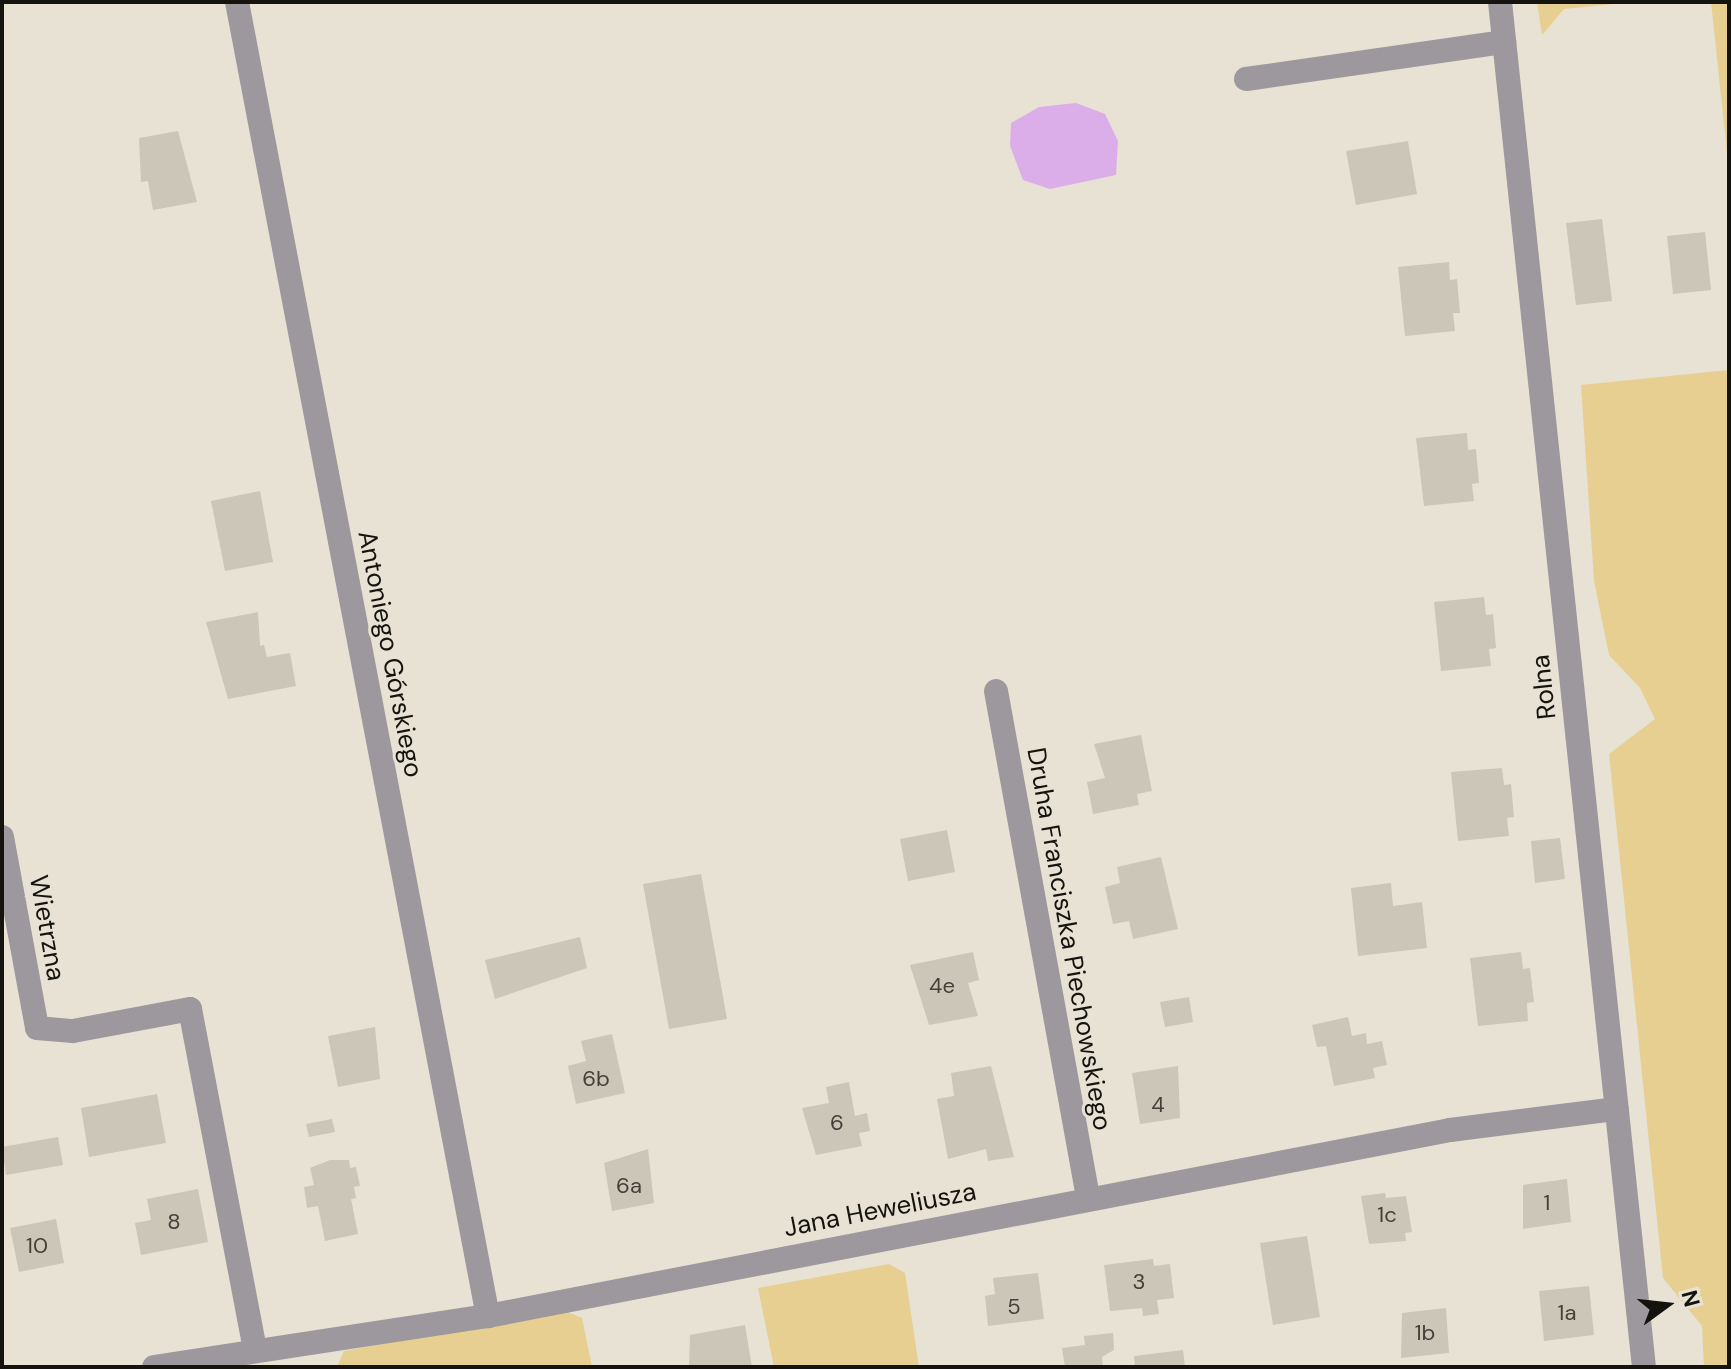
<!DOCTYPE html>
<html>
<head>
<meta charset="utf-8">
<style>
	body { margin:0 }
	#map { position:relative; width:1731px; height:1369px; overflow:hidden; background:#e7e2d4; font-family:"DM Sans",sans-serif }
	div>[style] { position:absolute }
	.green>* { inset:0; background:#e7cf91 }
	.water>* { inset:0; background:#dcaee9 }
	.building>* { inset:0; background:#cbc6b7 }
	.street>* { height:24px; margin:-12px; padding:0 12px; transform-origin:12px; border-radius:12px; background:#9c989d }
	span { translate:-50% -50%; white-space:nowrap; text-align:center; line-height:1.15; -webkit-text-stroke:6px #e7e2d4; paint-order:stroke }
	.number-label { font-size:22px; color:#424038 }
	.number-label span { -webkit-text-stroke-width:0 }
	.street-label { font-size:26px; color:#14130e }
	.frame { position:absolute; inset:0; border:4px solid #14130e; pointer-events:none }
	.north { position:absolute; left:1627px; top:1265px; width:80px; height:80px; -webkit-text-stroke:6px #e7e2d4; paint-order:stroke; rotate:75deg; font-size:22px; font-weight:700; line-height:32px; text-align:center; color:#14130e }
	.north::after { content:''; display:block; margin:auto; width:28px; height:36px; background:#14130e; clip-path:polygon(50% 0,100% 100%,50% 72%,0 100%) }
</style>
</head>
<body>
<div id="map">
	<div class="green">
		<div style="clip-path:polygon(1537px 2px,1633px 2px,1564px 9px,1542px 35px)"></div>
		<div style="clip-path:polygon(1711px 2px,1729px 2px,1729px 171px)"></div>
		<div style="clip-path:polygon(1729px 370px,1729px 1367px,1704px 1367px,1702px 1326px,1663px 1278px,1609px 754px,1655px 719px,1640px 688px,1609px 655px,1594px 581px,1581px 385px)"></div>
		<div style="clip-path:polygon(889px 1264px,905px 1273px,919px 1367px,774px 1367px,758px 1288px)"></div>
		<div style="clip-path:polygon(563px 1310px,582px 1318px,592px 1367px,337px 1367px,344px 1351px)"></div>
	</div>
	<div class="water">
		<div style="clip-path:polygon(1076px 103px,1105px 114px,1118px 141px,1116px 175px,1050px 189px,1023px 180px,1010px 146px,1011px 123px,1039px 107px)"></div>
	</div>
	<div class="building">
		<div style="clip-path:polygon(178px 131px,197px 202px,153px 210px,148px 181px,141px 182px,139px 138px)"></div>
		<div style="clip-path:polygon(1408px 141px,1417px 194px,1356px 205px,1346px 151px)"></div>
		<div style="clip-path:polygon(1602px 219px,1612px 301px,1576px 305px,1566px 223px)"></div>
		<div style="clip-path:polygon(1705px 232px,1711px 290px,1673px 294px,1667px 236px)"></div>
		<div style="clip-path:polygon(1449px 262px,1450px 280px,1457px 279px,1460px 313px,1453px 313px,1455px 331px,1405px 336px,1398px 267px)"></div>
		<div style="clip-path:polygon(1467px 433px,1468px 450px,1476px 449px,1479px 483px,1472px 484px,1474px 501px,1424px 506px,1416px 438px)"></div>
		<div style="clip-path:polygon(260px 491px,273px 562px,225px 571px,211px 501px)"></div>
		<div style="clip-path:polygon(1484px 597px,1486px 615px,1493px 614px,1496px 648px,1489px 649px,1491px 666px,1441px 671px,1434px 602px)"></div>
		<div style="clip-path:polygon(258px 612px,260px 646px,264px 645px,267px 657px,290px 653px,296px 686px,228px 699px,206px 622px)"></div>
		<div style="clip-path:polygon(1141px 735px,1152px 791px,1137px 794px,1139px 805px,1093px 814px,1087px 782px,1105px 778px,1094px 744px)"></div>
		<div style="clip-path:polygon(1502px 768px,1504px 785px,1511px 784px,1514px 817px,1507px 818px,1509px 836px,1458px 841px,1451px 772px)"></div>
		<div style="clip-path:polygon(947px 830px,955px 872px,908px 881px,900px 839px)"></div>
		<div style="clip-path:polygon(1560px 838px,1565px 879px,1535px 883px,1531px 841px)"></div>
		<div style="clip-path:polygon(1161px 857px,1178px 929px,1133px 939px,1129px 921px,1113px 924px,1105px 887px,1120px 883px,1117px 867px)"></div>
		<div style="clip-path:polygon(701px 874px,727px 1019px,669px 1029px,643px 884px)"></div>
		<div style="clip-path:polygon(1391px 883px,1393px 906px,1422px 902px,1427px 948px,1358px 956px,1351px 888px)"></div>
		<div style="clip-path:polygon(580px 937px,587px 968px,495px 999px,485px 960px)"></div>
		<div style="clip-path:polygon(973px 952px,979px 980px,968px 983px,978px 1016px,929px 1025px,910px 965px)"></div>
		<div style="clip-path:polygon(1521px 952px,1523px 969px,1530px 968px,1534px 1002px,1527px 1003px,1528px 1021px,1478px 1026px,1470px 958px)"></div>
		<div style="clip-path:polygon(1189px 997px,1193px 1022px,1165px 1027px,1160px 1002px)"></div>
		<div style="clip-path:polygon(1348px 1017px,1352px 1036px,1366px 1033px,1367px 1044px,1382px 1041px,1387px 1065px,1373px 1068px,1375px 1078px,1334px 1086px,1326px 1046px,1317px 1047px,1312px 1025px)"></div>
		<div style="clip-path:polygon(375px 1027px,380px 1079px,338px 1087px,328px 1036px)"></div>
		<div style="clip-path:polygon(612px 1034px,625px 1093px,576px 1104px,568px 1066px,586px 1061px,581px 1041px)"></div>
		<div style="clip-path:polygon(991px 1066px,1014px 1157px,988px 1161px,986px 1149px,948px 1159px,937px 1099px,954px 1096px,951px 1073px)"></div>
		<div style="clip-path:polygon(1178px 1066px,1180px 1118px,1140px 1124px,1132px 1073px)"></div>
		<div style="clip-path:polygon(849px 1082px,855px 1116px,867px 1113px,870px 1131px,859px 1133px,862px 1146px,816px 1155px,802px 1108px,829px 1103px,826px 1087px)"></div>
		<div style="clip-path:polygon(157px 1094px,166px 1143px,89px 1157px,81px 1108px)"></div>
		<div style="clip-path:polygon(332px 1119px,335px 1132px,309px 1137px,306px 1124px)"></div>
		<div style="clip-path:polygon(58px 1137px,63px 1165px,6px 1175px,2px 1147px)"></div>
		<div style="clip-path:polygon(648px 1149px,654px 1203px,612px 1211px,604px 1163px)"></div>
		<div style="clip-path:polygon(330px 1160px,349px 1160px,350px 1168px,356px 1167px,360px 1186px,354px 1187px,356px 1198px,351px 1199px,358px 1234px,325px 1241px,318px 1206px,307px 1208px,304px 1187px,314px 1185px,310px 1168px)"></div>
		<div style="clip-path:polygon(1567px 1179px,1571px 1222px,1523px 1229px,1523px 1185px)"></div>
		<div style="clip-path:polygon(198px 1189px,208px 1242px,141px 1255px,135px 1223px,151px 1220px,147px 1199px)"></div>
		<div style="clip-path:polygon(1385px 1193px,1386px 1198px,1406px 1196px,1412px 1232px,1405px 1233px,1406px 1241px,1369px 1244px,1361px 1196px)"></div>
		<div style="clip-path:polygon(56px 1219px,64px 1263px,19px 1272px,10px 1228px)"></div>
		<div style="clip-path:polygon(1307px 1236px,1320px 1317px,1273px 1325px,1260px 1243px)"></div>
		<div style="clip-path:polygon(1153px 1259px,1154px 1266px,1170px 1264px,1174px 1298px,1157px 1300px,1159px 1314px,1143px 1316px,1142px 1308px,1110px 1311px,1104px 1265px)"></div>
		<div style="clip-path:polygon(1038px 1273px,1044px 1319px,988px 1326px,985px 1296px,995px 1294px,993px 1278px)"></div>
		<div style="clip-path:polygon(1589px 1286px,1594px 1335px,1544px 1341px,1539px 1291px)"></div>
		<div style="clip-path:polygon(1446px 1308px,1449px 1353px,1401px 1358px,1402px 1313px)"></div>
		<div style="clip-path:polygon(745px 1325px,752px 1367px,689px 1367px,690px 1335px)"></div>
		<div style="clip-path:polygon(1113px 1333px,1114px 1350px,1102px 1357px,1103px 1367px,1065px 1367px,1062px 1348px,1085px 1345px,1084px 1336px)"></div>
		<div style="clip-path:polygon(1183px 1350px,1185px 1367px,1135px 1367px,1134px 1356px)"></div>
	</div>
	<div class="street">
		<div style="left:237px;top:2px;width:1338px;rotate:79.19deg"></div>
		<div style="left:1500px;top:2px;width:1373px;rotate:83.98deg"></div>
		<div style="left:1246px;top:79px;width:261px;rotate:-8.2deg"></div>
		<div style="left:996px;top:691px;width:514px;rotate:79.7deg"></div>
		<div style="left:2px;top:837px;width:194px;rotate:79.6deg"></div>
		<div style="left:37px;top:1028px;width:36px;rotate:5deg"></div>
		<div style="left:73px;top:1031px;width:119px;rotate:-10.6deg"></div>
		<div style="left:190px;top:1009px;width:346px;rotate:79.2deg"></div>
		<div style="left:154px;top:1367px;width:338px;rotate:-8.7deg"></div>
		<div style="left:488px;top:1316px;width:980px;rotate:-10.94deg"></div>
		<div style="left:1450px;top:1130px;width:168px;rotate:-7.2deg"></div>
	</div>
	<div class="number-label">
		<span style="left:942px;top:986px">4e</span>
		<span style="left:596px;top:1079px">6b</span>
		<span style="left:1158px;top:1105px">4</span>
		<span style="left:837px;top:1123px">6</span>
		<span style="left:629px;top:1186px">6a</span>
		<span style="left:1547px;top:1203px">1</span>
		<span style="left:1387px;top:1215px">1c</span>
		<span style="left:174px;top:1222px">8</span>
		<span style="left:37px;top:1246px">10</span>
		<span style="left:1139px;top:1282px">3</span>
		<span style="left:1014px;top:1307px">5</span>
		<span style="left:1567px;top:1313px">1a</span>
		<span style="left:1425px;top:1333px">1b</span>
	</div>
	<div class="street-label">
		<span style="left:390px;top:654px;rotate:79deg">Antoniego Górskiego</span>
		<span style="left:1544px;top:687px;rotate:-96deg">Rolna</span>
		<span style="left:47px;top:928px;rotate:80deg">Wietrzna</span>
		<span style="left:1069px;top:939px;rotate:80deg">Druha Franciszka Piechowskiego</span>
		<span style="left:880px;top:1210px;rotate:-11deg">Jana Heweliusza</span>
	</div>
	<div class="frame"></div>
	<div class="north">N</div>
</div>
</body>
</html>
